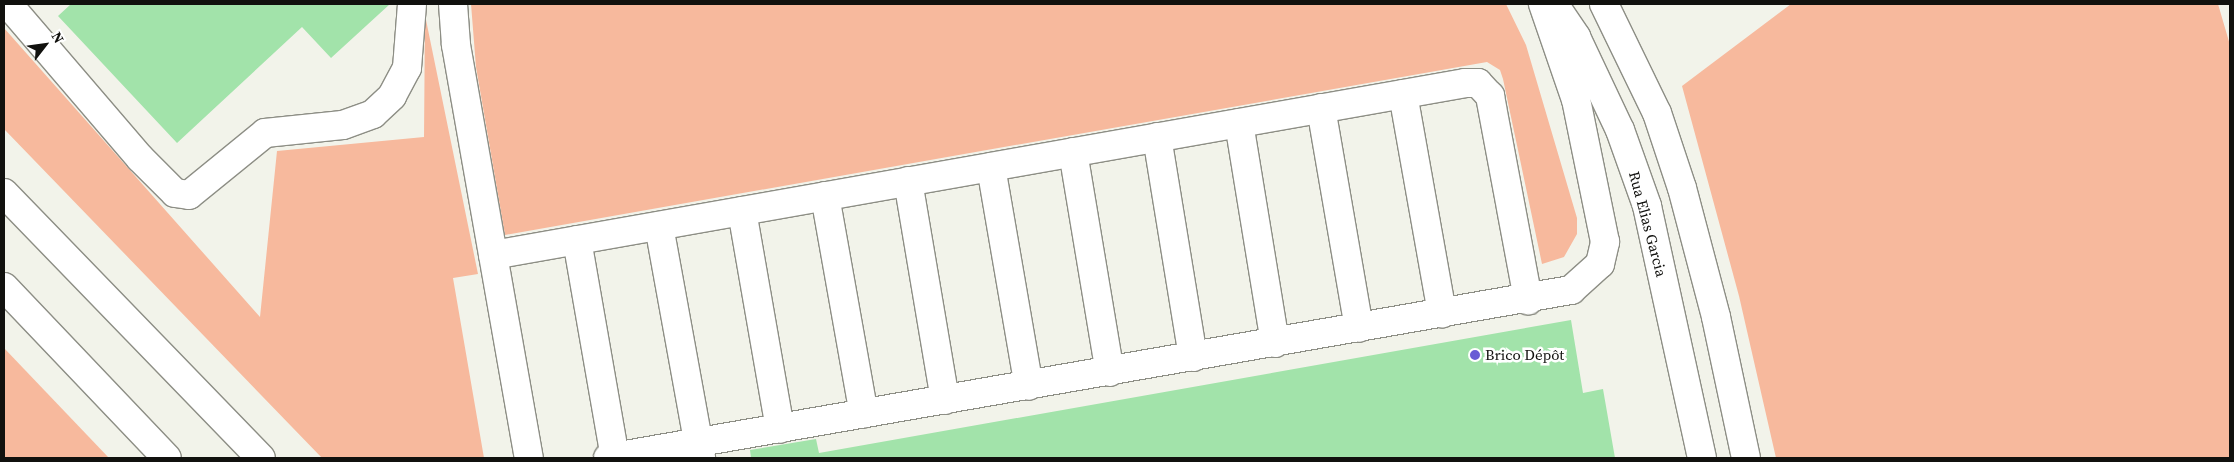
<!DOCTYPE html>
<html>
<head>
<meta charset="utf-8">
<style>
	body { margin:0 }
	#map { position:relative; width:2234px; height:462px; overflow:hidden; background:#f2f3ea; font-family:"Source Serif 4",serif }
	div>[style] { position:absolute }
	.green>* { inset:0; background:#f7b99d }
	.building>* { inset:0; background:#a2e3aa }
	.roads { filter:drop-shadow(1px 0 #8d8e85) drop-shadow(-1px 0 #8d8e85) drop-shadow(0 1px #8d8e85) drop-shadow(0 -1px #8d8e85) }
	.minor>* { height:28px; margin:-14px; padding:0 14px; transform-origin:14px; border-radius:14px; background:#fff }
	.highway>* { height:28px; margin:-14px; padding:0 14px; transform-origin:14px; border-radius:14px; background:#fff }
	.dots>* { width:14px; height:14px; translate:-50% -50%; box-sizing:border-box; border:2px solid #fff; border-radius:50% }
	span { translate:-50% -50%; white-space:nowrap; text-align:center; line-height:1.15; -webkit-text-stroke:5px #fff; paint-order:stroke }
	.street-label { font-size:15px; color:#11110e }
	.poi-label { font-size:15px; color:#11110e }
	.left { translate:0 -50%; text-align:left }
	.frame { position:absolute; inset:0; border:5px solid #11110e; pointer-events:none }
	.north { position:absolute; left:20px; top:20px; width:50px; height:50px; -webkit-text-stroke:4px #fff; paint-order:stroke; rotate:60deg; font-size:14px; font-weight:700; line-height:20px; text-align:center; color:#11110e }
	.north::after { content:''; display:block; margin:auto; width:18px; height:22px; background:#11110e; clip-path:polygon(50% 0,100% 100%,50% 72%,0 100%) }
</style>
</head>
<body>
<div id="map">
	<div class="green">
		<div style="clip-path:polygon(471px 4px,1506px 4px,1526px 45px,1577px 218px,1577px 234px,1564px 257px,1542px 264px,1503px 79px,1500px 70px,1487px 62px,505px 235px,476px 67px)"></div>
		<div style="clip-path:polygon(1791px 4px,2218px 4px,2230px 45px,2230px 458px,1776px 458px,1739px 296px,1682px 86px)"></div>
		<div style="clip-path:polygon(425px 15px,478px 274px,453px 278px,484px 458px,322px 458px,4px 129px,4px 28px,260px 317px,277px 151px,424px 137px)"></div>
		<div style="clip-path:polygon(4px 348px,109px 458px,4px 458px)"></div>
	</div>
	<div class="building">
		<div style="clip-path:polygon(71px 4px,390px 4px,331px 58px,302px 27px,177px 143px,58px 16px)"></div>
		<div style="clip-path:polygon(1571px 320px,1583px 393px,1603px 389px,1615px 458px,751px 458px,750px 450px,816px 439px,819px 453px)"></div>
	</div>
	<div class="roads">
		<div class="minor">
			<div style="left:8px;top:4px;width:203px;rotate:49.4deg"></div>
			<div style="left:140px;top:158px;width:49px;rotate:45deg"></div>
			<div style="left:175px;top:193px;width:14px;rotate:8deg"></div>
			<div style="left:189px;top:195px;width:98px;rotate:-39.2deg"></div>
			<div style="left:265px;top:133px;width:78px;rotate:-5.9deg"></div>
			<div style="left:343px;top:125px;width:32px;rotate:-20deg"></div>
			<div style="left:373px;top:114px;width:26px;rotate:-43deg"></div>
			<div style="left:392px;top:96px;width:32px;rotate:-62deg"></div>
			<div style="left:407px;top:68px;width:64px;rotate:-85.5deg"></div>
			<div style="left:453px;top:4px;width:41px;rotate:85.8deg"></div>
			<div style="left:456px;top:45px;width:419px;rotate:80deg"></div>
			<div style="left:1554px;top:4px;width:40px;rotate:56deg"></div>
			<div style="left:1576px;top:37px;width:103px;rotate:64.7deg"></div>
			<div style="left:1620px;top:130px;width:81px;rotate:70.4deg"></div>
			<div style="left:1647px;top:206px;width:258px;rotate:77.7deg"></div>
			<div style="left:1604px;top:4px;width:121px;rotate:64.1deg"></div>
			<div style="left:1657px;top:113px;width:79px;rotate:71.6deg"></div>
			<div style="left:1682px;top:188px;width:133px;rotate:75.2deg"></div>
			<div style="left:1716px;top:317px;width:144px;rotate:78deg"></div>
			<div style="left:1403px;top:94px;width:223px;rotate:79.9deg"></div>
			<div style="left:1321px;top:108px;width:223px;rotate:80.2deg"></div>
			<div style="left:1239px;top:123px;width:223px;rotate:80.7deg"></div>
			<div style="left:1157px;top:137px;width:223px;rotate:80.7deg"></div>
			<div style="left:1073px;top:152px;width:223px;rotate:80.5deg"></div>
			<div style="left:991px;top:167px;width:222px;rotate:80.2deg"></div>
			<div style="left:908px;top:181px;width:222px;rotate:80.4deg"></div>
			<div style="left:825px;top:196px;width:221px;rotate:79.9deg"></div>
			<div style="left:742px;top:211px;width:221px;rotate:80.1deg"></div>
			<div style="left:659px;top:226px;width:236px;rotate:79.7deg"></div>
			<div style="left:577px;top:240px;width:221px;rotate:80.1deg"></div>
			<div style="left:493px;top:255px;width:987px;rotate:-10.03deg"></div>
			<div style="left:1465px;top:83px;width:13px"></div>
			<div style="left:1478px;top:83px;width:18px;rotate:47deg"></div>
			<div style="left:1490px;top:96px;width:208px;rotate:79.4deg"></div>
			<div style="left:608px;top:458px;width:978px;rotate:-9.9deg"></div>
			<div style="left:1571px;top:290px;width:39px;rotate:-42deg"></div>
			<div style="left:1600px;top:264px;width:23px;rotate:-77deg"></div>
			<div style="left:1605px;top:242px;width:145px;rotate:-101.5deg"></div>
			<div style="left:1576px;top:100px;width:102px;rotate:-109deg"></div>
		</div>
		<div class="highway">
			<div style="left:4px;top:193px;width:369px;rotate:45.9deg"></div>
			<div style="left:4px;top:287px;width:236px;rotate:46.4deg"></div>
		</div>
	</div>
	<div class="dots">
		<div style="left:1475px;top:355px;background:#685bd5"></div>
	</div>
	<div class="street-label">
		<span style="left:1648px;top:224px;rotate:75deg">Rua Elias Garcia</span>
	</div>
	<div class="poi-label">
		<span class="left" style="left:1485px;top:355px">Brico Dépôt</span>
	</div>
	<div class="frame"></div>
	<div class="north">N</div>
</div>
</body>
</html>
